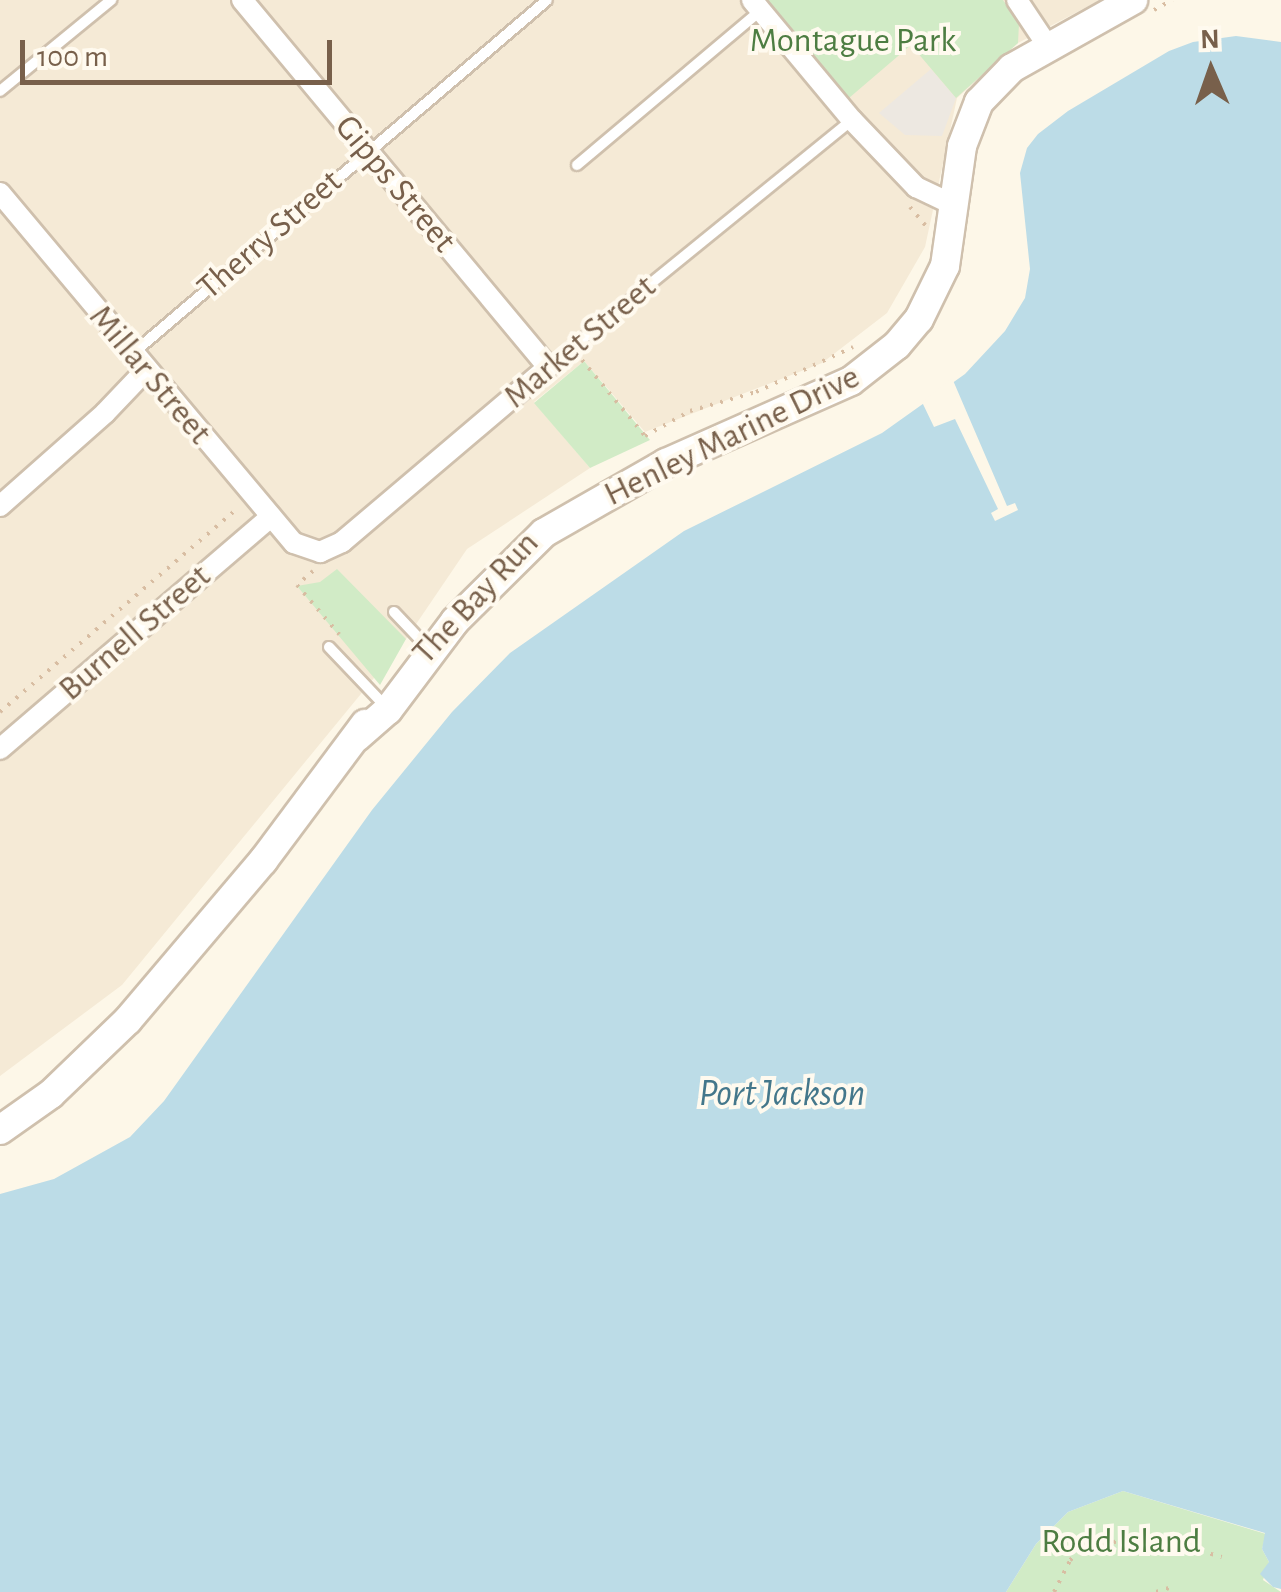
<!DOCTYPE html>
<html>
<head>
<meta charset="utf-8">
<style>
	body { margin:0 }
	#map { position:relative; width:1281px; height:1592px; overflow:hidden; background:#fdf7e8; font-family:"Alegreya Sans",sans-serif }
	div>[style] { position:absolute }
	.residential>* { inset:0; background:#f5ead6 }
	.industrial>* { inset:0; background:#ede8e1 }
	.green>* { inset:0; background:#d1ebc6 }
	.water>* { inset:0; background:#bcdce7 }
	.pier>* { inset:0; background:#fdf7e8 }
	.path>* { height:4px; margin-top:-2px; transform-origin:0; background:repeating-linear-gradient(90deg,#d8bda2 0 2.5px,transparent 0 10.5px) }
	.roads { filter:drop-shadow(2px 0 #cfc0ad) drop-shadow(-2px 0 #cfc0ad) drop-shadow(0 2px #cfc0ad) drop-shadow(0 -2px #cfc0ad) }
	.lane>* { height:10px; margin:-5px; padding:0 5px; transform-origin:5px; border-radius:5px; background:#fff }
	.street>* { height:20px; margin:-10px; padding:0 10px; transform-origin:10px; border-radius:10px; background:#fff }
	.secondary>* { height:28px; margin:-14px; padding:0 14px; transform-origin:14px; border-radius:14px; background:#fff }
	span { translate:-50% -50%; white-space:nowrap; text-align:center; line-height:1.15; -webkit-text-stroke:8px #fffaef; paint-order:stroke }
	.park-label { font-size:35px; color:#4d7d42 }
	.street-label { font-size:35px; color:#78604b }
	.water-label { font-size:38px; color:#44778b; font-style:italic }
	.north { position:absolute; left:1161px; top:20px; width:100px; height:100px; -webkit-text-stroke:8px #fffaef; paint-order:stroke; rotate:358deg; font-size:28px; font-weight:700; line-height:40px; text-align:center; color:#78604b }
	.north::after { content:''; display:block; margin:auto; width:35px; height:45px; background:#78604b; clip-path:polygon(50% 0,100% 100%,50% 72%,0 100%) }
	.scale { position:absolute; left:20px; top:40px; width:312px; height:45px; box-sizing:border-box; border:5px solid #78604b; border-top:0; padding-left:12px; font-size:30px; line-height:35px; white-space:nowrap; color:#78604b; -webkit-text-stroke:8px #fffaef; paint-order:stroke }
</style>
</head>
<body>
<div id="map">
	<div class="residential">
		<div style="clip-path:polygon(0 0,1100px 0,1018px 43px,957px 98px,925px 247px,887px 313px,822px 363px,645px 432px,584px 361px,534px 402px,590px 468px,467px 549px,406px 639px,122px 985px,0 1076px)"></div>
	</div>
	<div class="industrial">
		<div style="clip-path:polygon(931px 69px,956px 98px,942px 136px,905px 135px,879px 113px)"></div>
	</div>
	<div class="green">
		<div style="clip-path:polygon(766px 0,1003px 0,1019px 24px,1018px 43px,956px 98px,911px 45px,849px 98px)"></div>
		<div style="clip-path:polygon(584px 361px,650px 440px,590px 468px,534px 403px)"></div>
		<div style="clip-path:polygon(337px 569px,406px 639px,380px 685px,297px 586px,320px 582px)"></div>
		<div style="clip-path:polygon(1123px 1491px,1266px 1534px,1262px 1549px,1269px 1562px,1263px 1580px,1281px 1592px,1006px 1592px,1036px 1544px,1068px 1512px)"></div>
	</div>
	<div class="water">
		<div style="clip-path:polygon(1236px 36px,1281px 42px,1281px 1589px,1273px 1587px,1260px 1574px,1269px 1562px,1262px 1549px,1265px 1533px,1123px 1491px,1068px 1512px,1036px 1544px,1006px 1592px,0 1592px,0 1194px,54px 1179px,130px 1137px,164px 1101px,372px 810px,452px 712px,510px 653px,684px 531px,882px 433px,965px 374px,1005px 331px,1025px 298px,1030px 269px,1020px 173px,1027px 148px,1038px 134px,1068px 111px,1169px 51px,1193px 42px)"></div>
	</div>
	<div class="pier">
		<div style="clip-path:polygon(952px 378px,1007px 506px,1015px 503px,1018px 510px,995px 521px,991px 513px,998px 509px,955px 419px,934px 427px,922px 402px)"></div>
	</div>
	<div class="path">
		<div style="left:1154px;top:10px;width:21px;rotate:-29deg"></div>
		<div style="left:910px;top:207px;width:25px;rotate:50deg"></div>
		<div style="left:582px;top:360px;width:99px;rotate:50.3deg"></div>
		<div style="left:645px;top:436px;width:51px;rotate:-29.1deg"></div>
		<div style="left:690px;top:411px;width:69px;rotate:-16.1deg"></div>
		<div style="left:756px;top:392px;width:107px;rotate:-24.9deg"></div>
		<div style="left:313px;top:571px;width:21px;rotate:139deg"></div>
		<div style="left:297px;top:585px;width:65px;rotate:49.4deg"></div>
		<div style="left:0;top:712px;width:313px;rotate:-40.6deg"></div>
		<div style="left:1054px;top:1592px;width:36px;rotate:-63deg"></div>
		<div style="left:1070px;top:1560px;width:16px;rotate:-35deg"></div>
		<div style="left:1083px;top:1551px;width:40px;rotate:-16deg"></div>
		<div style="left:1121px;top:1540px;width:39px"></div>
		<div style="left:1160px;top:1540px;width:64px;rotate:15.3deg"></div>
		<div style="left:1156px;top:1592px;width:17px;rotate:-17deg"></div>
	</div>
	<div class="roads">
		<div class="lane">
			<div style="left:0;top:91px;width:144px;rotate:-39.3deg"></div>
			<div style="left:577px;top:165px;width:239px;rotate:-40.1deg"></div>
			<div style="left:132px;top:354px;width:545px;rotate:-40.46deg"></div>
			<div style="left:548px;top:367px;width:392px;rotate:-39.1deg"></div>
			<div style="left:394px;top:612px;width:54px;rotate:46.5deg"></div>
			<div style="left:329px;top:647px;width:84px;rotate:46.4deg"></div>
		</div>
		<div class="street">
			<div style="left:752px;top:0;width:156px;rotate:50.2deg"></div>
			<div style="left:852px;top:120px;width:93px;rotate:46.3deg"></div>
			<div style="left:916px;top:187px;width:44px;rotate:25.4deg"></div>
			<div style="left:1017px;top:0;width:58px;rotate:56.3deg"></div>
			<div style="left:0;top:193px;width:457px;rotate:50deg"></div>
			<div style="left:294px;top:543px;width:28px;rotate:19deg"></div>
			<div style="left:320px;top:552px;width:24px;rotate:-24deg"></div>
			<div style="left:342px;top:542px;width:270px;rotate:-40.3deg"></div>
			<div style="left:548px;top:367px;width:478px;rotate:-129.8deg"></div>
			<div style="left:0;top:506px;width:140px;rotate:-41.5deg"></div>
			<div style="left:105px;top:413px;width:58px;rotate:-46.4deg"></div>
			<div style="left:0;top:749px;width:357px;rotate:-40.6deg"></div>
		</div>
		<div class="secondary">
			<div style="left:357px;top:737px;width:41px;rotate:-41.1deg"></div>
			<div style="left:388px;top:710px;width:111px;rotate:-53deg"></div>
			<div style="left:455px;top:621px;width:125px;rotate:-44.7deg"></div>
			<div style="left:544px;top:533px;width:141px;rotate:-29.8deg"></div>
			<div style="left:666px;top:463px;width:202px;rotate:-23.9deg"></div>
			<div style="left:851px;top:381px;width:58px;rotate:-38deg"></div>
			<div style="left:897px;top:345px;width:34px;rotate:-50deg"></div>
			<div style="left:919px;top:319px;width:59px;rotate:-63.9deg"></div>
			<div style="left:945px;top:266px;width:121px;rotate:-81.9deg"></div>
			<div style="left:962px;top:146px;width:47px;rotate:-68.9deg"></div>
			<div style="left:979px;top:102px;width:47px;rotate:-45.9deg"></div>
			<div style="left:1012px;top:68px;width:139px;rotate:-29.3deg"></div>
			<div style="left:0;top:1130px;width:62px;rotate:-35.2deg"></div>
			<div style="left:51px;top:1094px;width:107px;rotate:-43.9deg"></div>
			<div style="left:128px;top:1020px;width:209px;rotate:-49.7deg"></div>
			<div style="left:263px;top:861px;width:171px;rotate:-53.3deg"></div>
		</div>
	</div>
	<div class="park-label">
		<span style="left:853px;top:41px">Montague Park</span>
		<span style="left:1121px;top:1542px">Rodd Island</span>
	</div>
	<div class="street-label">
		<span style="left:395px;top:184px;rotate:50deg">Gipps Street</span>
		<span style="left:270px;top:235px;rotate:-41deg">Therry Street</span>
		<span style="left:580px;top:342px;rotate:-40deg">Market Street</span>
		<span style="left:150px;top:375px;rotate:50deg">Millar Street</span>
		<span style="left:732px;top:436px;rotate:-26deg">Henley Marine Drive</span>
		<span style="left:476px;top:598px;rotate:-47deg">The Bay Run</span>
		<span style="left:135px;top:633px;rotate:-41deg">Burnell Street</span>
	</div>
	<div class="water-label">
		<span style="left:782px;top:1095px">Port Jackson</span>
	</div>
	<div class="north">N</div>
	<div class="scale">100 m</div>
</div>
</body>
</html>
